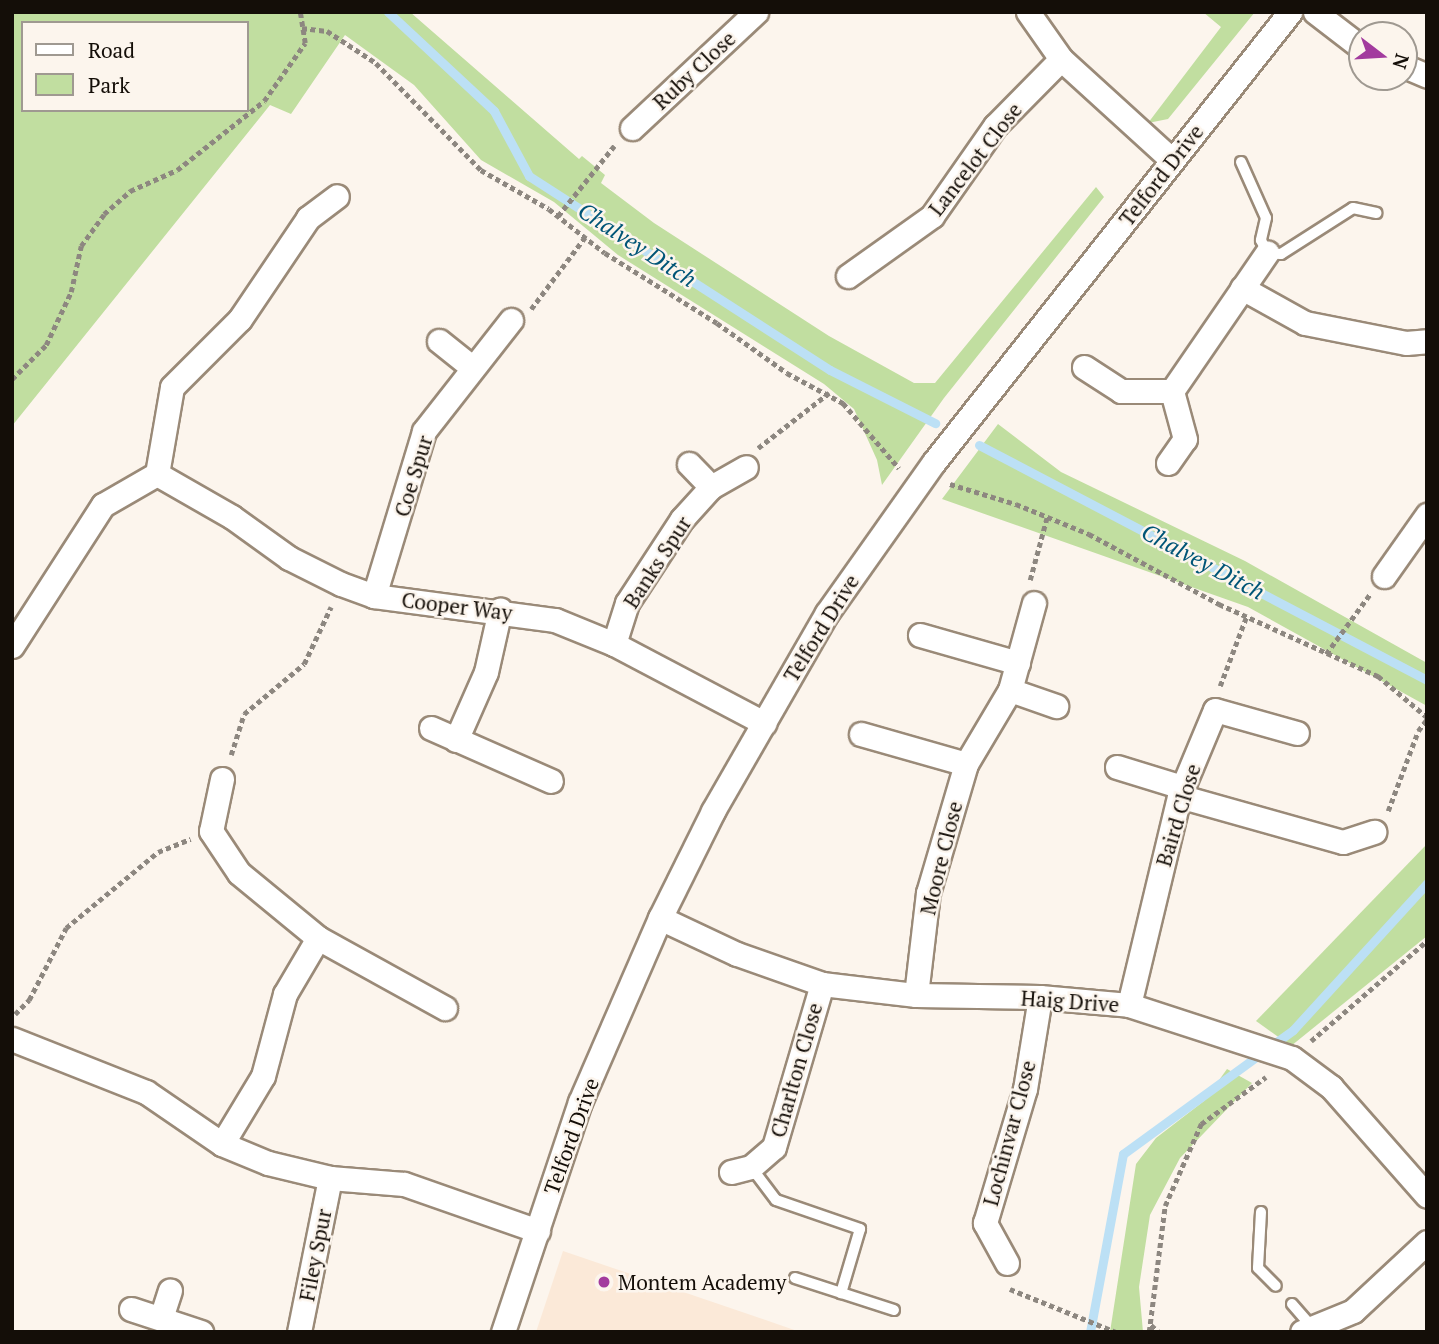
<!DOCTYPE html>
<html>
<head>
<meta charset="utf-8">
<style>
	body { margin:0 }
	#map { position:relative; width:1439px; height:1344px; overflow:hidden; background:#fcf5ed; font-family:"PT Serif",serif }
	div>[style] { position:absolute }
	.education>* { inset:0; background:#fbe9d8 }
	.green>* { inset:0; background:#c1dea0 }
	.stream>* { height:9px; margin:-4.5px; padding:0 4.5px; transform-origin:4.5px; border-radius:4.5px; background:#bce0f5 }
	.path>* { height:4.5px; margin-top:-2.25px; transform-origin:0; background:repeating-linear-gradient(90deg,#8d8780 0 5px,transparent 0 8.5px) }
	.roads { filter:drop-shadow(2px 0 #9a8a78) drop-shadow(-2px 0 #9a8a78) drop-shadow(0 2px #9a8a78) drop-shadow(0 -2px #9a8a78) }
	.service>* { height:10px; margin:-5px; padding:0 5px; transform-origin:5px; border-radius:5px; background:#fff }
	.minor>* { height:23px; margin:-11.5px; padding:0 11.5px; transform-origin:11.5px; border-radius:11.5px; background:#fff }
	.dots>* { width:19px; height:19px; translate:-50% -50%; box-sizing:border-box; border:4px solid #fcf5ed; border-radius:50% }
	span { translate:-50% -50%; white-space:nowrap; text-align:center; line-height:1.15; -webkit-text-stroke:5px #fcf5ed; paint-order:stroke }
	.street-label { font-size:21px; color:#140e08 }
	.poi-label { font-size:21px; color:#140e08 }
	.left { translate:0 -50%; text-align:left }
	.water-label { font-size:23px; color:#057; font-style:italic }
	.frame { position:absolute; inset:0; border:14px solid #140e08; pointer-events:none }
	.legend { position:absolute; left:21px; top:21px; width:228px; height:91px; box-sizing:border-box; background:#fcf5ed; border:2px solid #9f9991; margin:0; padding:9px 12px; list-style:none; font-size:21px; color:#140e08 }
	.legend li { display:flex; align-items:center; gap:14px; height:35px }
	.legend b { width:35px; border:2px solid #9f9991 }
	.north { position:absolute; left:1348px; top:21px; width:70px; height:70px; box-sizing:border-box; background:#fcf5ed; border:2px solid #9f9991; border-radius:50%; rotate:107deg; font-size:19px; font-weight:700; line-height:28px; text-align:center; color:#140e08 }
	.north::after { content:''; display:block; margin:auto; width:24px; height:32px; background:#a23b9e; clip-path:polygon(50% 0,100% 100%,50% 72%,0 100%) }
</style>
</head>
<body>
<div id="map">
	<div class="education">
		<div style="clip-path:polygon(563px 1251px,745px 1313px,800px 1332px,536px 1332px)"></div>
	</div>
	<div class="green">
		<div style="clip-path:polygon(evenodd,12px 12px,410px 12px,579px 159px,582px 156px,599px 170px,605px 175px,601px 183px,654px 223px,829px 336px,914px 383px,935px 383px,1096px 187px,1104px 197px,944px 398px,882px 485px,877px 460px,854px 409px,824px 384px,618px 255px,554px 202px,481px 160px,414px 85px,345px 35px,291px 114px,270px 105px,12px 426px,12px 12px,23px 23px,247px 23px,247px 110px,23px 110px,23px 23px)"></div>
		<div style="clip-path:polygon(1203px 12px,1255px 12px,1168px 119px,1148px 123px,1221px 27px)"></div>
		<div style="clip-path:polygon(998px 424px,1061px 472px,1245px 561px,1427px 663px,1427px 706px,1248px 607px,942px 499px)"></div>
		<div style="clip-path:polygon(1427px 844px,1427px 936px,1291px 1046px,1256px 1021px)"></div>
		<div style="clip-path:polygon(1227px 1069px,1252px 1083px,1180px 1158px,1150px 1215px,1139px 1287px,1143px 1332px,1110px 1332px,1136px 1164px,1156px 1138px,1204px 1101px)"></div>
	</div>
	<div class="stream">
		<div style="left:388px;top:12px;width:145px;rotate:43deg"></div>
		<div style="left:494px;top:111px;width:74px;rotate:61.7deg"></div>
		<div style="left:529px;top:176px;width:358px;rotate:32.8deg"></div>
		<div style="left:830px;top:370px;width:118px;rotate:26.8deg"></div>
		<div style="left:979px;top:445px;width:506px;rotate:27.68deg"></div>
		<div style="left:1090px;top:1332px;width:181px;rotate:-79.5deg"></div>
		<div style="left:1123px;top:1154px;width:210px;rotate:-36.1deg"></div>
		<div style="left:1293px;top:1030px;width:199px;rotate:-47.6deg"></div>
	</div>
	<div class="path">
		<div style="left:302px;top:28px;width:25px;rotate:7deg"></div>
		<div style="left:327px;top:31px;width:59px;rotate:33.1deg"></div>
		<div style="left:376px;top:63px;width:150px;rotate:45.5deg"></div>
		<div style="left:481px;top:170px;width:78px;rotate:29.8deg"></div>
		<div style="left:549px;top:209px;width:71px;rotate:38.2deg"></div>
		<div style="left:605px;top:253px;width:132px;rotate:32deg"></div>
		<div style="left:717px;top:323px;width:86px;rotate:35.5deg"></div>
		<div style="left:787px;top:373px;width:64px;rotate:28.2deg"></div>
		<div style="left:843px;top:403px;width:86px;rotate:49.3deg"></div>
		<div style="left:558px;top:216px;width:90px;rotate:-51.3deg"></div>
		<div style="left:531px;top:309px;width:90px;rotate:-53.1deg"></div>
		<div style="left:12px;top:379px;width:48px;rotate:-45deg"></div>
		<div style="left:46px;top:345px;width:59px;rotate:-64.7deg"></div>
		<div style="left:71px;top:292px;width:47px;rotate:-77.7deg"></div>
		<div style="left:81px;top:246px;width:39px;rotate:-54deg"></div>
		<div style="left:104px;top:214px;width:35px;rotate:-41deg"></div>
		<div style="left:130px;top:191px;width:51px;rotate:-24.1deg"></div>
		<div style="left:177px;top:170px;width:111px;rotate:-38.4deg"></div>
		<div style="left:264px;top:101px;width:71px;rotate:-54.7deg"></div>
		<div style="left:305px;top:43px;width:31px;rotate:-99deg"></div>
		<div style="left:758px;top:448px;width:90px;rotate:-37.8deg"></div>
		<div style="left:950px;top:484px;width:69px;rotate:16.9deg"></div>
		<div style="left:1016px;top:504px;width:79px;rotate:22.3deg"></div>
		<div style="left:1089px;top:534px;width:148px;rotate:28.3deg"></div>
		<div style="left:1219px;top:604px;width:175px;rotate:24.4deg"></div>
		<div style="left:1378px;top:676px;width:64px;rotate:39.9deg"></div>
		<div style="left:1030px;top:580px;width:65px;rotate:-74.9deg"></div>
		<div style="left:1326px;top:654px;width:74px;rotate:-53.7deg"></div>
		<div style="left:1220px;top:686px;width:76px;rotate:-69.2deg"></div>
		<div style="left:231px;top:755px;width:43px;rotate:-72.4deg"></div>
		<div style="left:244px;top:714px;width:78px;rotate:-39.8deg"></div>
		<div style="left:304px;top:664px;width:63px;rotate:-64.7deg"></div>
		<div style="left:1388px;top:811px;width:85px;rotate:-69.4deg"></div>
		<div style="left:1418px;top:731px;width:15px;rotate:-53deg"></div>
		<div style="left:15px;top:1014px;width:20px;rotate:-45deg"></div>
		<div style="left:29px;top:1000px;width:81px;rotate:-62.8deg"></div>
		<div style="left:66px;top:928px;width:119px;rotate:-39.6deg"></div>
		<div style="left:158px;top:852px;width:35px;rotate:-22deg"></div>
		<div style="left:1311px;top:1041px;width:153px;rotate:-40.8deg"></div>
		<div style="left:1010px;top:1289px;width:114px;rotate:22.1deg"></div>
		<div style="left:1151px;top:1325px;width:11px;rotate:41deg"></div>
		<div style="left:1149px;top:1332px;width:127px;rotate:-82.8deg"></div>
		<div style="left:1165px;top:1206px;width:90px;rotate:-66.3deg"></div>
		<div style="left:1201px;top:1124px;width:80px;rotate:-35.9deg"></div>
	</div>
	<div class="roads">
		<div class="service">
			<div style="left:1241px;top:162px;width:61px;rotate:65.9deg"></div>
			<div style="left:1266px;top:218px;width:23px;rotate:103deg"></div>
			<div style="left:1261px;top:240px;width:14px;rotate:65deg"></div>
			<div style="left:1267px;top:253px;width:14px;rotate:4deg"></div>
			<div style="left:1281px;top:254px;width:85px;rotate:-32.6deg"></div>
			<div style="left:1353px;top:208px;width:24px;rotate:12deg"></div>
			<div style="left:751px;top:1167px;width:41px;rotate:52.9deg"></div>
			<div style="left:776px;top:1200px;width:89px;rotate:19deg"></div>
			<div style="left:860px;top:1229px;width:67px;rotate:106.5deg"></div>
			<div style="left:1261px;top:1212px;width:56px;rotate:93.1deg"></div>
			<div style="left:1258px;top:1268px;width:25px;rotate:45deg"></div>
			<div style="left:795px;top:1278px;width:104px;rotate:17.9deg"></div>
			<div style="left:1292px;top:1304px;width:28px;rotate:49deg"></div>
		</div>
		<div class="minor">
			<div style="left:1028px;top:12px;width:57px;rotate:54.9deg"></div>
			<div style="left:1061px;top:59px;width:150px;rotate:42.3deg"></div>
			<div style="left:1315px;top:12px;width:59px;rotate:37.5deg"></div>
			<div style="left:1404px;top:66px;width:25px;rotate:23deg"></div>
			<div style="left:632px;top:128px;width:170px;rotate:-43.1deg"></div>
			<div style="left:848px;top:276px;width:103px;rotate:-35.5deg"></div>
			<div style="left:932px;top:216px;width:110px;rotate:-55deg"></div>
			<div style="left:995px;top:126px;width:94px;rotate:-45.4deg"></div>
			<div style="left:1242px;top:288px;width:72px;rotate:29.1deg"></div>
			<div style="left:1305px;top:323px;width:103px;rotate:11.2deg"></div>
			<div style="left:1406px;top:343px;width:21px;rotate:-5deg"></div>
			<div style="left:439px;top:341px;width:43px;rotate:38.5deg"></div>
			<div style="left:1084px;top:367px;width:44px;rotate:33deg"></div>
			<div style="left:1121px;top:391px;width:51px"></div>
			<div style="left:1168px;top:463px;width:29px;rotate:-55deg"></div>
			<div style="left:1185px;top:439px;width:50px;rotate:-105.2deg"></div>
			<div style="left:1172px;top:391px;width:168px;rotate:-55.5deg"></div>
			<div style="left:689px;top:464px;width:32px;rotate:46deg"></div>
			<div style="left:157px;top:474px;width:88px;rotate:-80.2deg"></div>
			<div style="left:172px;top:387px;width:96px;rotate:-45deg"></div>
			<div style="left:240px;top:319px;width:122px;rotate:-56deg"></div>
			<div style="left:308px;top:218px;width:36px;rotate:-37deg"></div>
			<div style="left:1384px;top:576px;width:75px;rotate:-54.8deg"></div>
			<div style="left:374px;top:596px;width:172px;rotate:-73.1deg"></div>
			<div style="left:424px;top:431px;width:141px;rotate:-51.9deg"></div>
			<div style="left:920px;top:635px;width:102px;rotate:15.9deg"></div>
			<div style="left:614px;top:644px;width:43px;rotate:-72.4deg"></div>
			<div style="left:627px;top:603px;width:100px;rotate:-56.8deg"></div>
			<div style="left:682px;top:519px;width:43px;rotate:-47.8deg"></div>
			<div style="left:711px;top:487px;width:40px;rotate:-29.7deg"></div>
			<div style="left:12px;top:646px;width:168px;rotate:-57.2deg"></div>
			<div style="left:103px;top:505px;width:62px;rotate:-29.9deg"></div>
			<div style="left:157px;top:474px;width:86px;rotate:29.8deg"></div>
			<div style="left:232px;top:517px;width:70px;rotate:35.7deg"></div>
			<div style="left:289px;top:558px;width:58px;rotate:26.6deg"></div>
			<div style="left:341px;top:584px;width:35px;rotate:20deg"></div>
			<div style="left:374px;top:596px;width:183px;rotate:7.6deg"></div>
			<div style="left:555px;top:620px;width:64px;rotate:22.1deg"></div>
			<div style="left:614px;top:644px;width:170px;rotate:27.8deg"></div>
			<div style="left:1010px;top:690px;width:49px;rotate:19.2deg"></div>
			<div style="left:431px;top:728px;width:131px;rotate:23.8deg"></div>
			<div style="left:861px;top:734px;width:109px;rotate:15.9deg"></div>
			<div style="left:456px;top:740px;width:74px;rotate:-66.2deg"></div>
			<div style="left:486px;top:672px;width:64px;rotate:-77.3deg"></div>
			<div style="left:1117px;top:767px;width:68px;rotate:17.1deg"></div>
			<div style="left:222px;top:779px;width:53px;rotate:101.9deg"></div>
			<div style="left:211px;top:831px;width:50px;rotate:56.3deg"></div>
			<div style="left:239px;top:873px;width:102px;rotate:39.4deg"></div>
			<div style="left:318px;top:938px;width:145px;rotate:28.9deg"></div>
			<div style="left:1179px;top:796px;width:170px;rotate:15.7deg"></div>
			<div style="left:1343px;top:842px;width:33px;rotate:-18deg"></div>
			<div style="left:660px;top:918px;width:85px;rotate:25.1deg"></div>
			<div style="left:737px;top:954px;width:90px;rotate:19.4deg"></div>
			<div style="left:822px;top:984px;width:95px;rotate:6.7deg"></div>
			<div style="left:916px;top:995px;width:124px;rotate:0.9deg"></div>
			<div style="left:1040px;top:997px;width:89px;rotate:5.1deg"></div>
			<div style="left:1129px;top:1005px;width:171px;rotate:18deg"></div>
			<div style="left:1292px;top:1058px;width:49px;rotate:36.6deg"></div>
			<div style="left:1331px;top:1087px;width:145px;rotate:48.6deg"></div>
			<div style="left:916px;top:995px;width:103px;rotate:-83.3deg"></div>
			<div style="left:928px;top:893px;width:134px;rotate:-73.6deg"></div>
			<div style="left:966px;top:764px;width:86px;rotate:-59.3deg"></div>
			<div style="left:1010px;top:690px;width:90px;rotate:-74.6deg"></div>
			<div style="left:1129px;top:1005px;width:215px;rotate:-76.5deg"></div>
			<div style="left:1179px;top:796px;width:93px;rotate:-67.3deg"></div>
			<div style="left:1215px;top:710px;width:85px;rotate:15.7deg"></div>
			<div style="left:12px;top:1039px;width:144px;rotate:21.6deg"></div>
			<div style="left:146px;top:1092px;width:92px;rotate:34.4deg"></div>
			<div style="left:222px;top:1144px;width:50px;rotate:22.4deg"></div>
			<div style="left:268px;top:1163px;width:64px;rotate:13.6deg"></div>
			<div style="left:330px;top:1178px;width:74px;rotate:4.6deg"></div>
			<div style="left:404px;top:1184px;width:142px;rotate:19.3deg"></div>
			<div style="left:222px;top:1144px;width:79px;rotate:-58.9deg"></div>
			<div style="left:263px;top:1076px;width:85px;rotate:-75deg"></div>
			<div style="left:285px;top:994px;width:65px;rotate:-59.5deg"></div>
			<div style="left:731px;top:1172px;width:21px;rotate:-14deg"></div>
			<div style="left:751px;top:1167px;width:30px;rotate:-41deg"></div>
			<div style="left:774px;top:1147px;width:170px;rotate:-73.6deg"></div>
			<div style="left:1007px;top:1263px;width:46px;rotate:-118.8deg"></div>
			<div style="left:985px;top:1223px;width:140px;rotate:-73.4deg"></div>
			<div style="left:1025px;top:1089px;width:93px;rotate:-80.7deg"></div>
			<div style="left:131px;top:1309px;width:74px;rotate:18.2deg"></div>
			<div style="left:161px;top:1318px;width:29px;rotate:-72deg"></div>
			<div style="left:299px;top:1332px;width:157px;rotate:-78.6deg"></div>
			<div style="left:503px;top:1332px;width:243px;rotate:-71.5deg"></div>
			<div style="left:580px;top:1102px;width:201px;rotate:-66.5deg"></div>
			<div style="left:660px;top:918px;width:119px;rotate:-63.6deg"></div>
			<div style="left:713px;top:811px;width:228px;rotate:-60.1deg"></div>
			<div style="left:827px;top:613px;width:185px;rotate:-54.7deg"></div>
			<div style="left:934px;top:462px;width:574px;rotate:-51.65deg"></div>
			<div style="left:1302px;top:1332px;width:55px;rotate:-22.4deg"></div>
			<div style="left:1353px;top:1311px;width:101px;rotate:-43deg"></div>
		</div>
	</div>
	<div class="dots">
		<div style="left:604px;top:1282px;background:#a23b9e"></div>
	</div>
	<div class="street-label">
		<span style="left:694px;top:70px;rotate:-43deg">Ruby Close</span>
		<span style="left:975px;top:159px;rotate:-52deg">Lancelot Close</span>
		<span style="left:1161px;top:175px;rotate:-52deg">Telford Drive</span>
		<span style="left:413px;top:476px;rotate:-73deg">Coe Spur</span>
		<span style="left:657px;top:562px;rotate:-57deg">Banks Spur</span>
		<span style="left:457px;top:606px;rotate:7deg">Cooper Way</span>
		<span style="left:821px;top:628px;rotate:-58deg">Telford Drive</span>
		<span style="left:1178px;top:815px;rotate:-73deg">Baird Close</span>
		<span style="left:941px;top:858px;rotate:-76deg">Moore Close</span>
		<span style="left:1070px;top:1001px;rotate:4deg">Haig Drive</span>
		<span style="left:796px;top:1070px;rotate:-74deg">Charlton Close</span>
		<span style="left:1009px;top:1133px;rotate:-75deg">Lochinvar Close</span>
		<span style="left:571px;top:1136px;rotate:-70deg">Telford Drive</span>
		<span style="left:315px;top:1255px;rotate:-79deg">Filey Spur</span>
	</div>
	<div class="poi-label">
		<span class="left" style="left:618px;top:1282px">Montem Academy</span>
	</div>
	<div class="water-label">
		<span style="left:637px;top:245px;rotate:33deg">Chalvey Ditch</span>
		<span style="left:1203px;top:562px;rotate:28deg">Chalvey Ditch</span>
	</div>
	<div class="frame"></div>
	<ul class="legend">
	<li><b style="height:9px;background:#fff"></b>Road</li>
	<li><b style="height:19px;background:#c1dea0"></b>Park</li>
	</ul>
	<div class="north">N</div>
</div>
</body>
</html>
